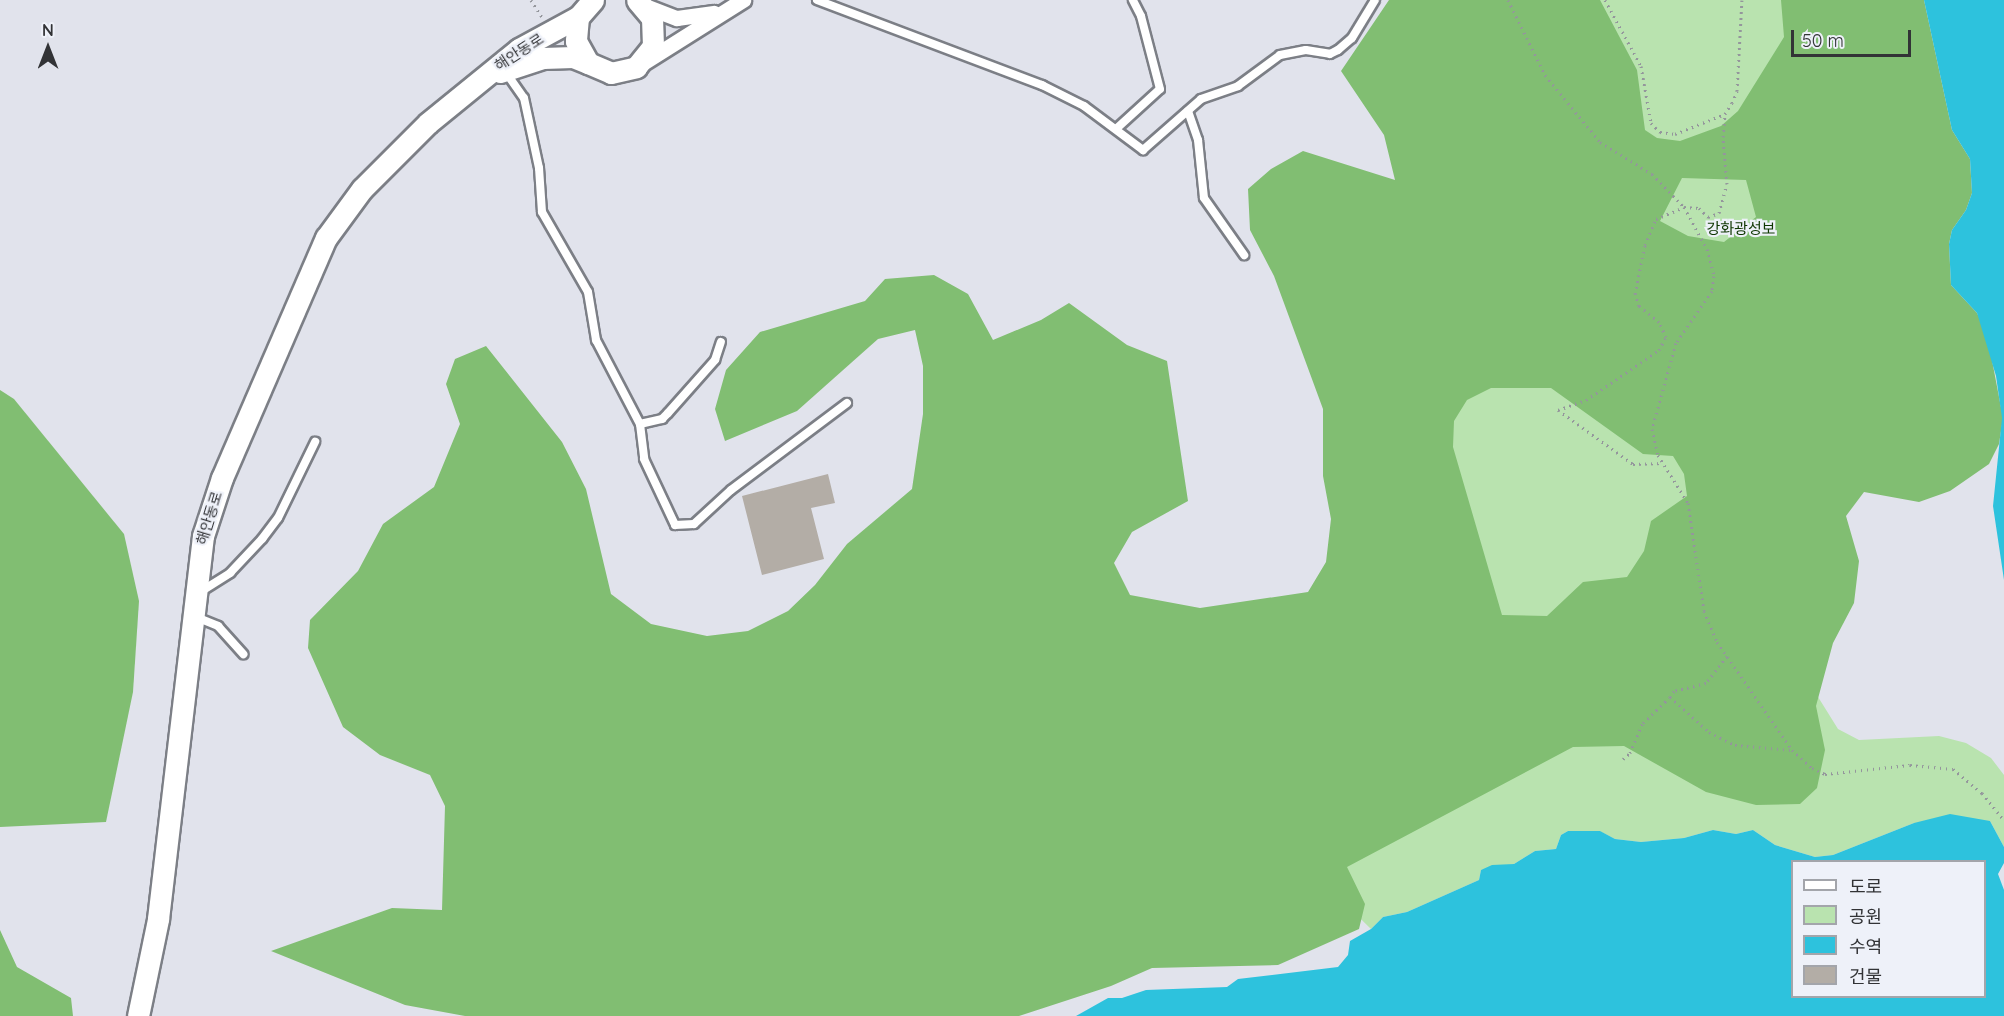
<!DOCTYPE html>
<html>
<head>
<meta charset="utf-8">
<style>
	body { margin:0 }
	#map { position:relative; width:2004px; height:1016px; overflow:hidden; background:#e1e3ec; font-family:Quicksand,"Noto Sans KR",sans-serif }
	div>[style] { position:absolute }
	.green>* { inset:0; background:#b9e3af }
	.forest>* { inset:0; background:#81be72 }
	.water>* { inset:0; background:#2dc2dd }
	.building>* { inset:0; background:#b3ada6 }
	.path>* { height:3px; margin-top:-1.5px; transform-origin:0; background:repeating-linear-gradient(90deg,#94969c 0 1.5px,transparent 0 6px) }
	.roads { filter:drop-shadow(2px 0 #7c7f86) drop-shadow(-2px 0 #7c7f86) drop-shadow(0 2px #7c7f86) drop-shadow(0 -2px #7c7f86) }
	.lane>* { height:8px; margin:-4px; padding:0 4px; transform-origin:4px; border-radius:4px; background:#fff }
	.street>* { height:15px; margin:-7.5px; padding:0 7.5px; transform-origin:7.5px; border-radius:7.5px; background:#fff }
	.secondary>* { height:21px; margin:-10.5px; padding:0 10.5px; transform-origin:10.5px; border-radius:10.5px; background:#fff }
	span { translate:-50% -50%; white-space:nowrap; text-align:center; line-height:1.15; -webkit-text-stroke:4.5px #eef1f9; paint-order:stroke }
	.street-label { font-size:15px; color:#323336 }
	.park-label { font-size:15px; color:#0e3701 }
	.legend { position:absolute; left:1791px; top:860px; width:195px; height:138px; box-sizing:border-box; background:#eef1f9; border:2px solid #a3a5ab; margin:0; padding:8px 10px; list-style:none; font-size:18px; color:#323336 }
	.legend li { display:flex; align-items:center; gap:12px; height:30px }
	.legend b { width:30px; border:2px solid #a3a5ab }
	.north { position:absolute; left:18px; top:18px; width:60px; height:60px; -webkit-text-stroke:4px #eef1f9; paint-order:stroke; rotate:0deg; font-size:16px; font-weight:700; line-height:24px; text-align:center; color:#323336 }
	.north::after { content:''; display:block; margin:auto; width:21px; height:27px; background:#323336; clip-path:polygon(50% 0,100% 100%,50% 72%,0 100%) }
	.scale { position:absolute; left:1791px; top:30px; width:120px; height:27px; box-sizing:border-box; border:3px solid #323336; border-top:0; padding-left:8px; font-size:18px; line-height:21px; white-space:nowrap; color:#323336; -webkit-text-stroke:4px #eef1f9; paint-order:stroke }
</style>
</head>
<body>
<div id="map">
	<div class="green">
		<div style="clip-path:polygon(1490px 0,1910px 0,1821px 515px,1805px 676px,1838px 729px,1859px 740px,1939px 736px,1966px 743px,1991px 758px,2004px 775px,2004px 847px,1990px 821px,1914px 823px,1833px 855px,1815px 857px,1775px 845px,1753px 830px,1736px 834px,1713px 830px,1684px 838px,1641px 842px,1615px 839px,1599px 831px,1568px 831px,1561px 835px,1556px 849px,1535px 851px,1514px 864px,1481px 870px,1479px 880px,1407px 912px,1383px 917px,1371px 929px,1325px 884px)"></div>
	</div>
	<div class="forest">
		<div style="clip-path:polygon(evenodd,1389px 0,1600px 0,1637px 70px,1645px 130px,1657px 138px,1680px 141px,1721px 126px,1738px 111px,1784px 37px,1781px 0,1924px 0,1952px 130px,1970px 159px,1972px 193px,1966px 210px,1952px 230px,1949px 244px,1951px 285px,1977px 313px,1987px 334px,2003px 418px,1999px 444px,1989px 464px,1950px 491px,1919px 502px,1864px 492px,1846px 516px,1859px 561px,1854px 603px,1833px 643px,1816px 706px,1825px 750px,1817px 788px,1800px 804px,1756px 805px,1706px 792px,1624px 746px,1573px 747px,1347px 867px,1365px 904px,1359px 929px,1278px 965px,1152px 968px,1111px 986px,1019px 1016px,465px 1016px,405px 1005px,271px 951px,392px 908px,442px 910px,445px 806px,430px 775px,380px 755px,343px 727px,308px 648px,310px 620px,358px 571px,383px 524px,434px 487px,460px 424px,446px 384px,455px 359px,486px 346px,562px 442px,586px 489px,611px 594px,651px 624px,707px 636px,748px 631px,788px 611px,815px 585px,847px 544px,912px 489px,923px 414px,923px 366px,915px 330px,878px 339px,797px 411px,725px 441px,715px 409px,726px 370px,760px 332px,865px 301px,885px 279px,934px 275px,968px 294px,993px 340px,1041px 320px,1069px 303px,1127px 345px,1167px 361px,1188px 501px,1132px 532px,1114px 563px,1130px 595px,1200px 608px,1308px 592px,1326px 562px,1331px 519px,1323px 476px,1323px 409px,1274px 276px,1250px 230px,1248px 189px,1271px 169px,1303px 151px,1395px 180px,1384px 135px,1341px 71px,1389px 0,1682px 178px,1746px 180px,1756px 217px,1724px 242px,1688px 236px,1660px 221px,1682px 178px,1389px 0,1491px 388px,1551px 388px,1643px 454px,1673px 456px,1684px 474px,1687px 496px,1651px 521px,1644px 551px,1627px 577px,1583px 582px,1547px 616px,1502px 615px,1453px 447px,1454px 421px,1467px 400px,1491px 388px)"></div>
		<div style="clip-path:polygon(0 390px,14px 399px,124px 534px,139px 601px,133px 692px,106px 822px,0 827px)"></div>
		<div style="clip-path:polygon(0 930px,17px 967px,71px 998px,73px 1016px,0 1016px)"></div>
	</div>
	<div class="water">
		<div style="clip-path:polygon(1924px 0,2004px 0,2004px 580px,1993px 506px,2002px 418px,1996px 376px,1977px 313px,1951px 285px,1949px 244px,1952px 230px,1966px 210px,1972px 193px,1970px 159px,1952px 130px)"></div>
		<div style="clip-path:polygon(evenodd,1950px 814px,1990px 821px,2004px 847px,2004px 863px,1998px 874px,2004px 890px,2004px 1016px,1076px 1016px,1108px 998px,1122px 998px,1146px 990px,1227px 987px,1238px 979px,1338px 967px,1348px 955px,1350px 941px,1371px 929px,1383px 917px,1407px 912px,1479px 880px,1481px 870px,1492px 865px,1514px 864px,1535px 851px,1556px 849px,1561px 835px,1568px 831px,1600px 831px,1615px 839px,1641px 842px,1684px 838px,1713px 830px,1736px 834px,1753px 830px,1775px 845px,1815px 857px,1833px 855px,1914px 823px,1950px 814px,1792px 862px,1984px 862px,1984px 996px,1792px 996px,1792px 862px)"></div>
	</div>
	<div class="building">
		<div style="clip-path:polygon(828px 474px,835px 503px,811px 508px,824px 559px,762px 575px,742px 496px)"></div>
	</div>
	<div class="path">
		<div style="left:531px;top:0;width:20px;rotate:57deg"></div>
		<div style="left:1508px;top:0;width:84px;rotate:63.7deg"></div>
		<div style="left:1545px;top:75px;width:87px;rotate:50.6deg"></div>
		<div style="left:1600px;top:142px;width:61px;rotate:31.6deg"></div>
		<div style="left:1652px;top:174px;width:46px;rotate:45.9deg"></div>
		<div style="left:1684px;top:207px;width:48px;rotate:61.3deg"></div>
		<div style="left:1707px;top:249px;width:28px;rotate:75deg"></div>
		<div style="left:1714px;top:276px;width:15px;rotate:98deg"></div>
		<div style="left:1712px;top:291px;width:63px;rotate:124.7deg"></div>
		<div style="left:1676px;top:343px;width:89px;rotate:105.6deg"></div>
		<div style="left:1652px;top:429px;width:27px;rotate:77deg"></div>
		<div style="left:1658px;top:455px;width:57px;rotate:58deg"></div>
		<div style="left:1688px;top:503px;width:109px;rotate:81.6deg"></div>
		<div style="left:1704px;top:611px;width:34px;rotate:67deg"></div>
		<div style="left:1717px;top:642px;width:131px;rotate:55.2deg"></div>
		<div style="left:1792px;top:750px;width:27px;rotate:42deg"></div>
		<div style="left:1812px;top:768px;width:14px;rotate:25deg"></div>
		<div style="left:1825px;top:774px;width:85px;rotate:-6deg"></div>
		<div style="left:1910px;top:765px;width:43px;rotate:5.3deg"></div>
		<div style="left:1953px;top:769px;width:38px;rotate:40deg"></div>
		<div style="left:1982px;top:793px;width:35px;rotate:51deg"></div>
		<div style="left:1605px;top:0;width:75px;rotate:61.4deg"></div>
		<div style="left:1641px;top:66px;width:58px;rotate:80deg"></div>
		<div style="left:1651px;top:123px;width:13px;rotate:45deg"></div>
		<div style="left:1660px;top:132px;width:15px;rotate:8deg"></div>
		<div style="left:1675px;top:134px;width:54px;rotate:-21.8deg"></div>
		<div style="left:1725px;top:114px;width:13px;rotate:-58deg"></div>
		<div style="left:1732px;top:103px;width:13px;rotate:-67deg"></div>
		<div style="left:1737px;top:91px;width:91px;rotate:-86.9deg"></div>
		<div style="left:1558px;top:410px;width:30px;rotate:-20deg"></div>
		<div style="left:1586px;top:400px;width:88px;rotate:-34.4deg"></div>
		<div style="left:1659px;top:350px;width:15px;rotate:-62deg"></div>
		<div style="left:1666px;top:337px;width:17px;rotate:-115deg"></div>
		<div style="left:1659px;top:322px;width:26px;rotate:-141deg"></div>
		<div style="left:1639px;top:306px;width:13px;rotate:-108deg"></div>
		<div style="left:1635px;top:294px;width:50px;rotate:-78.5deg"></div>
		<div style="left:1645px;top:245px;width:28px;rotate:-67deg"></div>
		<div style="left:1656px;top:219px;width:30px;rotate:-23deg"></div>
		<div style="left:1684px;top:207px;width:15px;rotate:4deg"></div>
		<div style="left:1699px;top:208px;width:13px;rotate:45deg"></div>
		<div style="left:1708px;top:217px;width:12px;rotate:-20deg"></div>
		<div style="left:1719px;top:213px;width:30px;rotate:-75deg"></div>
		<div style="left:1727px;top:184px;width:47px;rotate:-94.9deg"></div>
		<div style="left:1723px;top:137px;width:23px;rotate:-85deg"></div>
		<div style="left:1558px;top:410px;width:92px;rotate:35.8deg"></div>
		<div style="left:1633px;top:464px;width:30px;rotate:-2deg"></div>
		<div style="left:1727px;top:656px;width:34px;rotate:128deg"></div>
		<div style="left:1706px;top:683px;width:33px;rotate:166deg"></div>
		<div style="left:1674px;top:691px;width:7px;rotate:124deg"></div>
		<div style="left:1670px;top:697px;width:52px;rotate:41.9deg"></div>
		<div style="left:1709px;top:732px;width:29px;rotate:27deg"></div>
		<div style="left:1735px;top:745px;width:57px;rotate:5deg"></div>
		<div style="left:1623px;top:759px;width:9px;rotate:-41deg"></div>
		<div style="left:1630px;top:753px;width:33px;rotate:-67deg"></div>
		<div style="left:1643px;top:723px;width:37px;rotate:-44deg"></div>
	</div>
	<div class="roads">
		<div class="lane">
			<div style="left:817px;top:0;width:241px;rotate:20.7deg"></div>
			<div style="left:1042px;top:85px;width:47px;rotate:26.6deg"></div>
			<div style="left:1084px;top:106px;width:74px;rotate:36.7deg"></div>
			<div style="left:1143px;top:150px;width:77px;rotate:-41.3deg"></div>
			<div style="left:1201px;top:99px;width:39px;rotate:-19deg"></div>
			<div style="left:1238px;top:86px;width:52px;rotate:-36.4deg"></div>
			<div style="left:1280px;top:55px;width:26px;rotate:-11deg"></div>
			<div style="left:1306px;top:50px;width:24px;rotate:9deg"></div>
			<div style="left:1330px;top:54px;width:9px;rotate:-27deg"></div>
			<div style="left:1338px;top:50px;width:18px;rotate:-41deg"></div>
			<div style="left:1352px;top:38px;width:44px;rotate:-58.8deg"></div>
			<div style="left:507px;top:74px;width:29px;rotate:55deg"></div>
			<div style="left:524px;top:98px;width:72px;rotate:77.9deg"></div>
			<div style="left:539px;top:168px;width:44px;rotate:86.1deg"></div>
			<div style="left:542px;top:212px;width:92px;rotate:60.1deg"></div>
			<div style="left:588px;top:292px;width:49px;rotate:80.5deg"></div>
			<div style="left:596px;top:340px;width:95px;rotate:62.4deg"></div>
			<div style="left:640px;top:424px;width:35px;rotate:83deg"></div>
			<div style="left:644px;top:459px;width:73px;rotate:64.8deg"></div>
			<div style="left:675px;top:525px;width:19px;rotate:-3deg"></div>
			<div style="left:694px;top:524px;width:50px;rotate:-42.6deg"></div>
			<div style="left:731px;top:490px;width:145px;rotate:-36.9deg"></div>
			<div style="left:1188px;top:111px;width:31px;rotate:71deg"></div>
			<div style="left:1198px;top:140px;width:58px;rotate:84.1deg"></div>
			<div style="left:1204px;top:198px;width:70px;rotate:54.9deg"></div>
			<div style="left:1116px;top:129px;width:59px;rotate:-42.3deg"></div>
			<div style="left:1160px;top:89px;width:75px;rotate:-104.6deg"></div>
			<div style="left:1141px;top:16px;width:18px;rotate:-117deg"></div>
			<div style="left:640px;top:424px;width:23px;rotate:-13deg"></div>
			<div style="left:662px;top:419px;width:8px;rotate:-45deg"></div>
			<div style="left:668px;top:413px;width:71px;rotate:-48.4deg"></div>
			<div style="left:715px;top:360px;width:19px;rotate:-72deg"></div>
			<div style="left:200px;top:592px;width:36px;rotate:-32deg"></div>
			<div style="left:230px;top:573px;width:47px;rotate:-46.7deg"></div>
			<div style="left:262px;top:539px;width:26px;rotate:-53deg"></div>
			<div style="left:278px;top:518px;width:85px;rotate:-64deg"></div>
			<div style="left:196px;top:617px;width:24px;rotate:22deg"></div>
			<div style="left:218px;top:626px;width:38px;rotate:48deg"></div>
		</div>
		<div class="street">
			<div style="left:645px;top:6px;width:34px;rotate:21deg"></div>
			<div style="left:677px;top:18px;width:37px;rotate:-8deg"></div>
			<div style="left:646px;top:61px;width:115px;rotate:-32.2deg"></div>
		</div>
		<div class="secondary">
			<div style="left:593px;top:0;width:23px;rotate:131deg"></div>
			<div style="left:578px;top:17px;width:24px;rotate:95deg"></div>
			<div style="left:576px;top:41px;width:25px;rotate:61deg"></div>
			<div style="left:588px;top:63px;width:25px;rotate:23deg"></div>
			<div style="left:611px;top:73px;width:26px;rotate:-13deg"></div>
			<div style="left:636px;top:67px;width:27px;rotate:-51deg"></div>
			<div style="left:653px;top:46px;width:28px;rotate:-92deg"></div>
			<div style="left:652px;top:18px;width:23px;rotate:-130deg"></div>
			<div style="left:500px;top:72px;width:45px;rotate:-18deg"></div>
			<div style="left:543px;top:58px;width:30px;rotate:-2deg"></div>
			<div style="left:573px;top:57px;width:16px;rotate:22deg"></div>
			<div style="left:138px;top:1016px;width:99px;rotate:-78.3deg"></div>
			<div style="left:158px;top:919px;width:386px;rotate:-83.3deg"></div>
			<div style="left:203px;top:536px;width:61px;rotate:-71.9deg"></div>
			<div style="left:222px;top:478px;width:262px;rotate:-66.6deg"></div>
			<div style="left:326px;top:238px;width:61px;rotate:-53.7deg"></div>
			<div style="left:362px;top:189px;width:93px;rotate:-45deg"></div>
			<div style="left:428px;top:123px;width:117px;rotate:-39.1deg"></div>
			<div style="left:519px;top:49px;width:67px;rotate:-28.5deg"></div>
		</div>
	</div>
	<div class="street-label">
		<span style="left:519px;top:52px;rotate:-33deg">해안동로</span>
		<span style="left:209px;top:518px;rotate:-73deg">해안동로</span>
	</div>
	<div class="park-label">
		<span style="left:1741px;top:229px">강화광성보</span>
	</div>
	<ul class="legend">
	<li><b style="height:8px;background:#fff"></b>도로</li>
	<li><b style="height:16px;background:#b9e3af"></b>공원</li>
	<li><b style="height:16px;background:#2dc2dd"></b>수역</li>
	<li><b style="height:16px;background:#b3ada6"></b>건물</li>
	</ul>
	<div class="north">N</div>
	<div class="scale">50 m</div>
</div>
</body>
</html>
